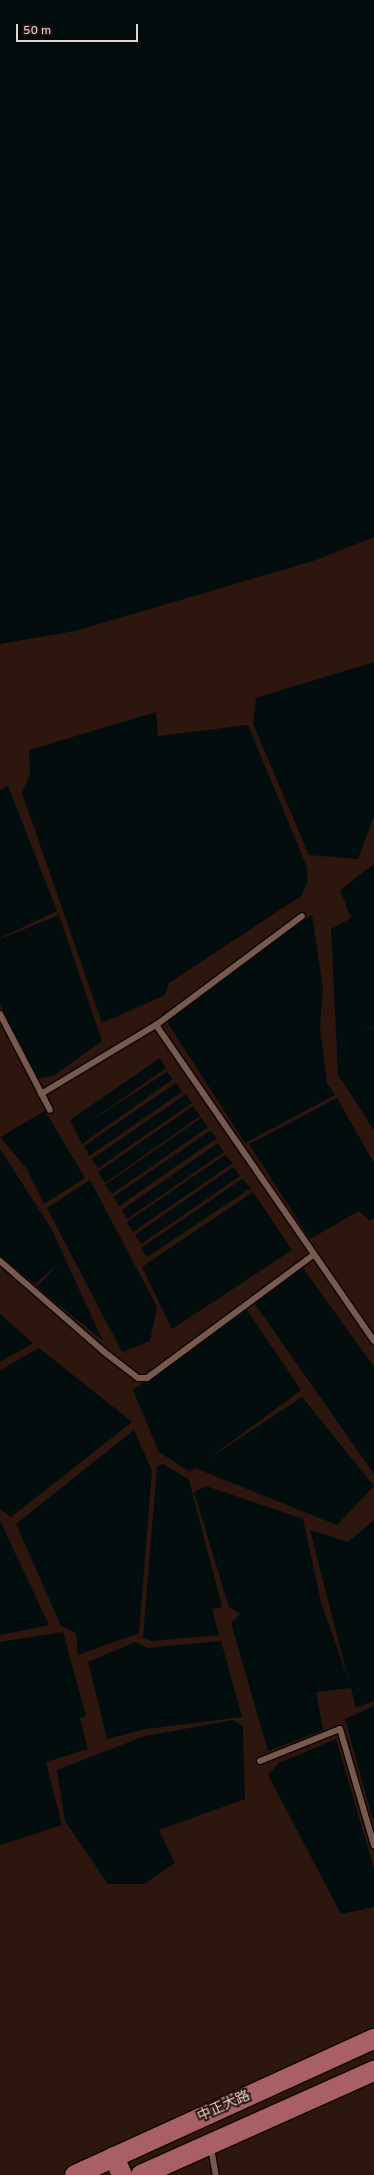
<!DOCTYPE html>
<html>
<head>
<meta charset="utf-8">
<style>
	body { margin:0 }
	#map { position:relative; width:374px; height:2175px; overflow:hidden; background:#2c160e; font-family:Overpass,"Noto Sans TC",sans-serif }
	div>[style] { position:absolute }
	.water>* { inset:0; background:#030d0e }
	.roads { filter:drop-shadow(1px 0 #130200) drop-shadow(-1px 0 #130200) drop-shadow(0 1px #130200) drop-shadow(0 -1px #130200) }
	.service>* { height:6px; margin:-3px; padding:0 3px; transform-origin:3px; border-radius:3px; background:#755a50 }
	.primary>* { height:20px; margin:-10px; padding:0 10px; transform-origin:10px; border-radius:10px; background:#a96064 }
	span { translate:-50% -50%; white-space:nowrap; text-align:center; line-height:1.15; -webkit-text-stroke:4px #2c160e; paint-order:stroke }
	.street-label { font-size:14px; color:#e4d4ce }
	.scale { position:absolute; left:16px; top:24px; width:122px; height:18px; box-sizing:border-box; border:2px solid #e4d4ce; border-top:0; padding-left:5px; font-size:12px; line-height:14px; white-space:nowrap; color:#e4d4ce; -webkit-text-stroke:3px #2c160e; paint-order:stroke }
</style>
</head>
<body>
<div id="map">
	<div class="water">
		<div style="clip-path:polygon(0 0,374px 0,374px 537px,313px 561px,75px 631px,0 644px)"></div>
		<div style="clip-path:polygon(374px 662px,374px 816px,358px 859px,309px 855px,253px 724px,256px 698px)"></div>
		<div style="clip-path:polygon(156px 712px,158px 736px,248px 725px,307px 867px,308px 880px,301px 896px,169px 983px,165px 995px,102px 1023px,22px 793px,30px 774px,29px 750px)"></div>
		<div style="clip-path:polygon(8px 786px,57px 911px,0 938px,0 790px)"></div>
		<div style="clip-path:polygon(374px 864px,374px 1027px,363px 1032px,374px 1028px,374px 1099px,369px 1101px,374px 1099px,374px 1130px,338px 1075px,331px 929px,351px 918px,340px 890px)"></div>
		<div style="clip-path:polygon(59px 915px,102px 1041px,53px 1076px,35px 1079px,0 1004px,0 939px)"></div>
		<div style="clip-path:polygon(312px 915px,323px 989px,320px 1027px,327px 1083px,335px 1095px,245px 1143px,162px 1014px)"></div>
		<div style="clip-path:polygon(160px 1058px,166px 1068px,89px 1122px,167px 1072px,173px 1079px,82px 1144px,70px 1120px)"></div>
		<div style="clip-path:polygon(176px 1083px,182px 1092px,89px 1156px,84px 1146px)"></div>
		<div style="clip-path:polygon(186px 1094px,192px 1103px,98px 1168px,92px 1159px)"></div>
		<div style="clip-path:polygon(337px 1098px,374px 1163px,374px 1218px,370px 1221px,359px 1211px,310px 1239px,249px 1144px)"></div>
		<div style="clip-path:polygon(193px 1106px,200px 1116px,105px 1183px,98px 1172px)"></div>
		<div style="clip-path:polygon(45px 1111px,85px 1178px,44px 1204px,27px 1169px,0 1137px)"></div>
		<div style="clip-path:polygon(201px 1118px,208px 1127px,112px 1194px,105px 1185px)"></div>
		<div style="clip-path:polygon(210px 1131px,217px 1138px,119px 1206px,113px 1197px)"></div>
		<div style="clip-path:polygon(218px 1143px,224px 1152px,127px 1219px,122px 1210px)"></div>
		<div style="clip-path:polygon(0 1149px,51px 1228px,103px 1341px,37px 1287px,59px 1263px,35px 1284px,6px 1261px,0 1261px)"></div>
		<div style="clip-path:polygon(225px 1155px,233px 1163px,133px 1232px,127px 1222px)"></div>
		<div style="clip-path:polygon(233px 1167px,240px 1176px,141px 1244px,135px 1235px)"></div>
		<div style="clip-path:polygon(242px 1179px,251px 1188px,147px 1257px,141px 1248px)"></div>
		<div style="clip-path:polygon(90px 1180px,157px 1307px,150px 1341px,122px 1352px,47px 1208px)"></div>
		<div style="clip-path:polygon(253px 1192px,292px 1250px,172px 1329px,142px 1267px)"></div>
		<div style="clip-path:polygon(300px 1264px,374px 1367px,374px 1474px,252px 1300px)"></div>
		<div style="clip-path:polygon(247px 1310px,301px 1390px,204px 1462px,302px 1397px,374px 1486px,337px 1525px,195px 1468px,190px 1472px,159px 1452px,133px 1390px)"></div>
		<div style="clip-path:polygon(0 1314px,33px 1343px,0 1362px)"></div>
		<div style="clip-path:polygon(39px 1348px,132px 1422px,11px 1517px,0 1509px,0 1370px)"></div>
		<div style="clip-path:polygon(134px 1430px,152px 1471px,139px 1633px,78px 1655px,76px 1633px,61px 1626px,16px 1524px)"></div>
		<div style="clip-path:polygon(164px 1464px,189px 1480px,222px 1607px,212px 1609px,219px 1635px,152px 1641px,143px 1638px,157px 1466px)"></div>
		<div style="clip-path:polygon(206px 1486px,303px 1519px,321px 1602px,349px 1682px,310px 1530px,348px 1542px,374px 1520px,374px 1701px,356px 1708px,351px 1688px,316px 1692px,323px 1730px,268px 1751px,231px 1623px,240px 1614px,229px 1607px,194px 1492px)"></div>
		<div style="clip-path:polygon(0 1521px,49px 1625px,0 1635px)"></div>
		<div style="clip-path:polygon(63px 1632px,86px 1716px,80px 1718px,88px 1749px,46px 1762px,62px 1825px,0 1845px,0 1642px)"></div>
		<div style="clip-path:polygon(221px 1641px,242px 1717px,146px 1729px,107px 1739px,88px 1662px,135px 1642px,148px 1648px)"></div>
		<div style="clip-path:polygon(374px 1706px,374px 1824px,345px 1719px)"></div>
		<div style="clip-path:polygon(233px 1720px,243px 1726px,245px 1799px,159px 1830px,175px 1863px,144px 1884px,108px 1884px,65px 1821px,57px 1770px,145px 1736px)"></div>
		<div style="clip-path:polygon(336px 1739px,374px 1869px,374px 1907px,341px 1914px,268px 1775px,279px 1763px)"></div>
	</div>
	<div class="roads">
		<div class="service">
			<div style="left:0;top:1014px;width:108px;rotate:62.5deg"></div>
			<div style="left:156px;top:1025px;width:384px;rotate:55.4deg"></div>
			<div style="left:41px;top:1094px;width:134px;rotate:-31deg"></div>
			<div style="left:156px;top:1025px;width:182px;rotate:-36.7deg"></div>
			<div style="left:0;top:1261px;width:137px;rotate:41.1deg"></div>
			<div style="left:103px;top:1351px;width:44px;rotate:37.6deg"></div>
			<div style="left:138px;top:1378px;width:9px"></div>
			<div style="left:147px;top:1378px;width:207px;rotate:-36.5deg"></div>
			<div style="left:260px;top:1761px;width:86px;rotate:-21.8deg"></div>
			<div style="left:340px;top:1729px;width:121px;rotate:73.7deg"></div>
			<div style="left:211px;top:2148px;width:27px;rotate:80deg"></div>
		</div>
		<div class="primary">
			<div style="left:114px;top:2157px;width:20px;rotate:66deg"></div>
			<div style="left:75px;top:2175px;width:328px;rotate:-24.5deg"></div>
			<div style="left:141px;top:2175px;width:255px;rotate:-24.1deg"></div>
		</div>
	</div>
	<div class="street-label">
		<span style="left:224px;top:2107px;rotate:-24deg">中正大路</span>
	</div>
	<div class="scale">50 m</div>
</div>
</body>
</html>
